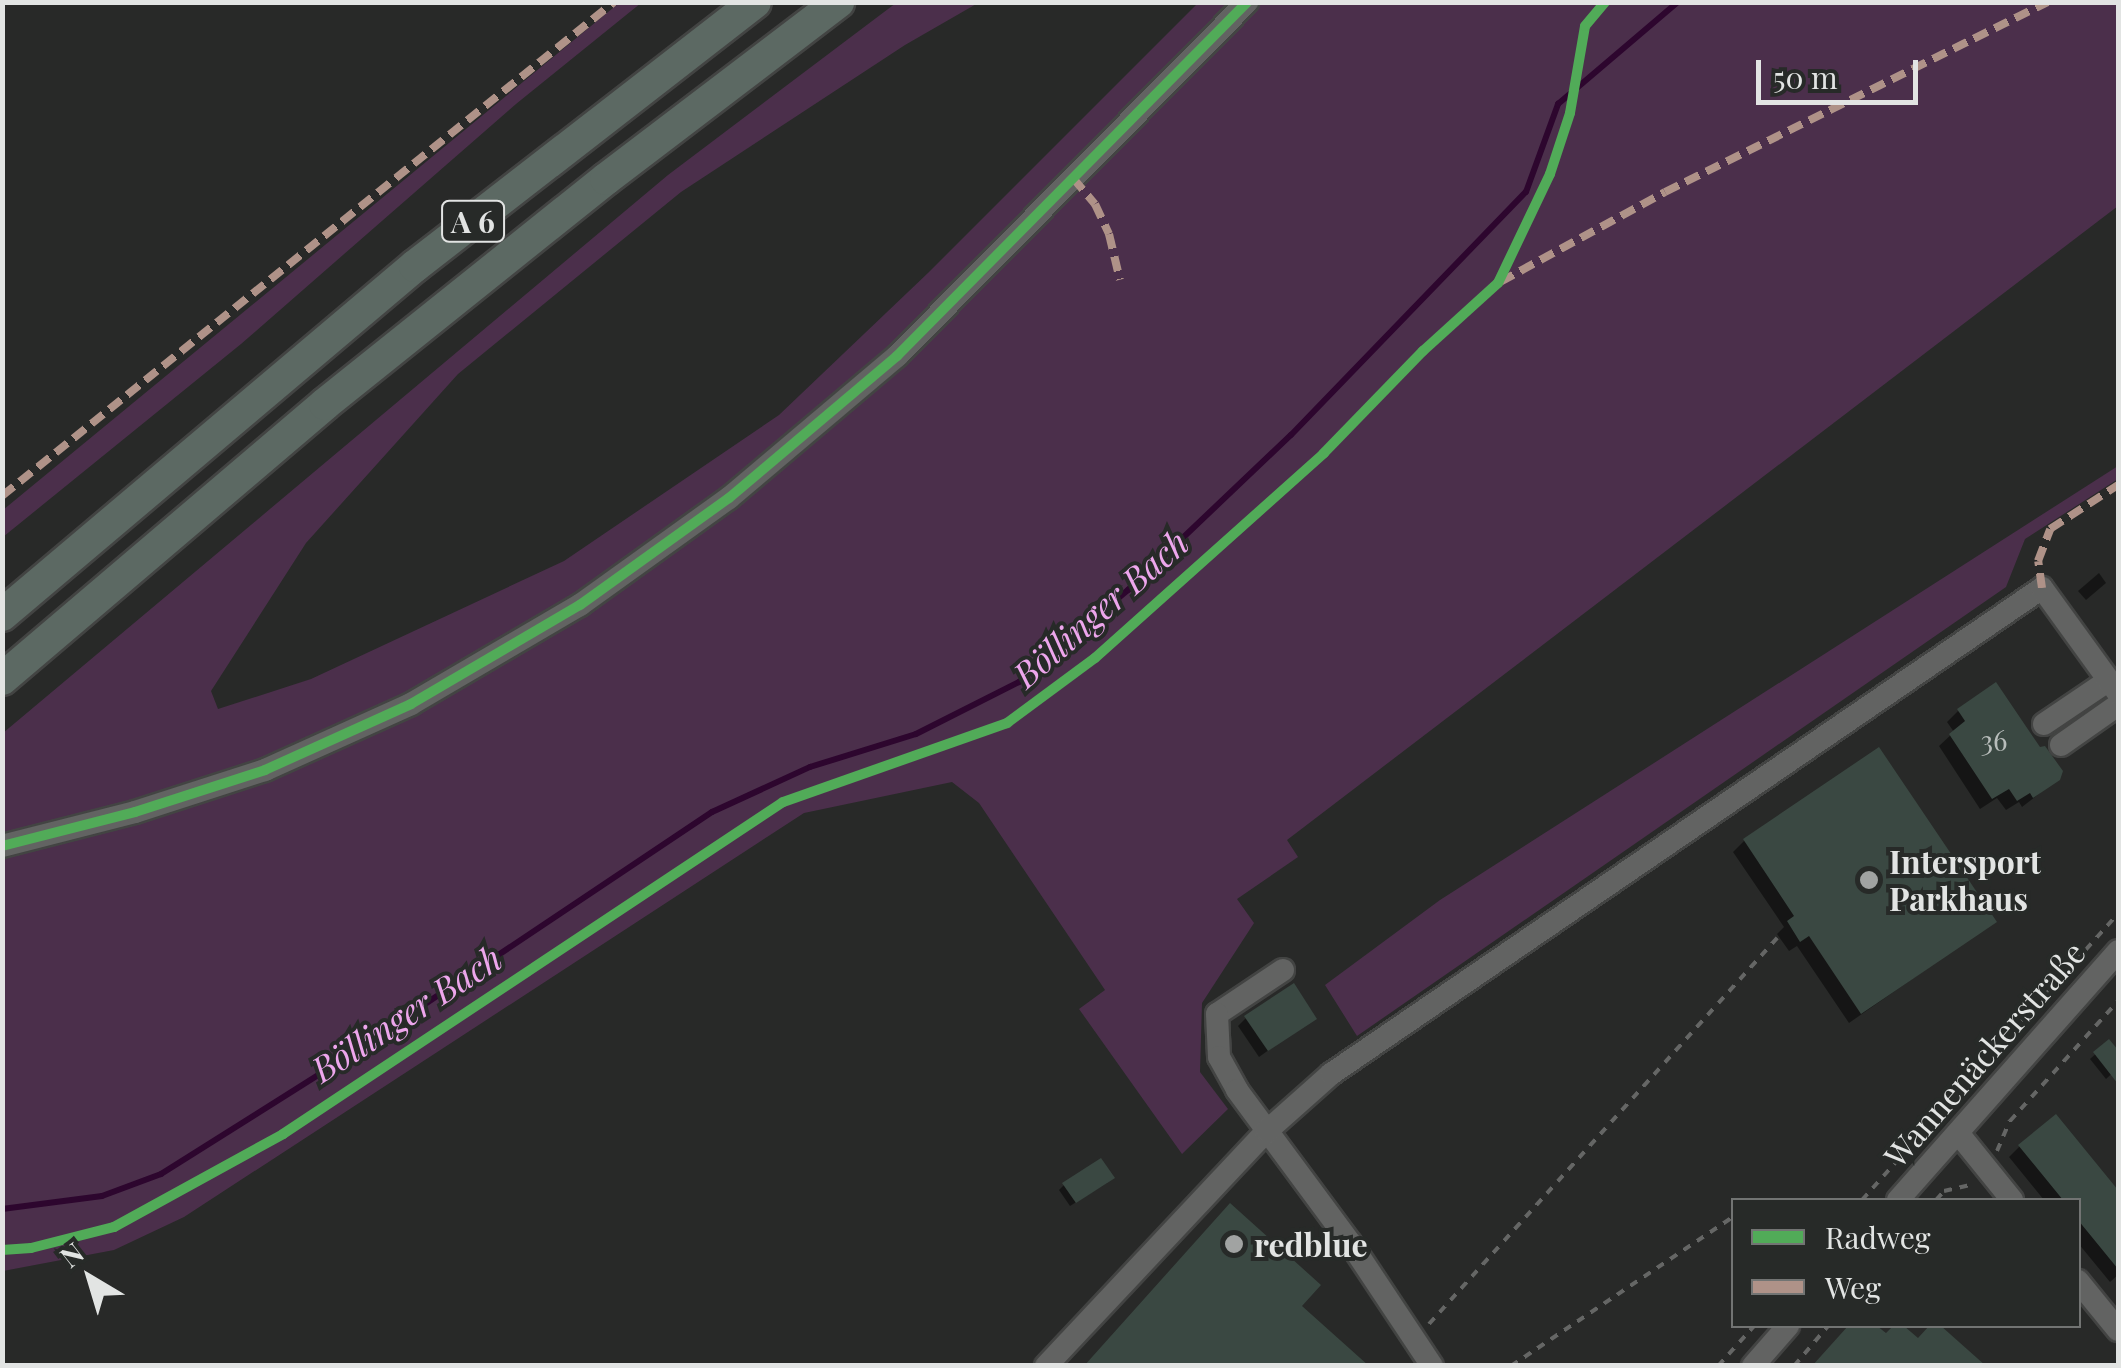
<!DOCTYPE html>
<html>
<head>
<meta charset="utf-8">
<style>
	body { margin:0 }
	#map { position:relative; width:2121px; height:1368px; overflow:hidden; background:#282928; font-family:"Playfair Display",serif }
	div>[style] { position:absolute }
	.green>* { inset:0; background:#4b2f4b }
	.shadow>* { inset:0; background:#0007 }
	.stream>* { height:6px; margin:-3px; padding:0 3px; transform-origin:3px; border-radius:3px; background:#2d062e }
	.building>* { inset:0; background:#3a4842 }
	.path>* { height:4px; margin-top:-2px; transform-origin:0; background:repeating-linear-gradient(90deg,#656665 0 8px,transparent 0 16px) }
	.roads { filter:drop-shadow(2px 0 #434443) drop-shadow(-2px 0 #434443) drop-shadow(0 2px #434443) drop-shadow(0 -2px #434443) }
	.minor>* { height:22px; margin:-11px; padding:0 11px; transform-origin:11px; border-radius:11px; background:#626362 }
	.highway>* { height:32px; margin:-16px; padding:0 16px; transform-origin:16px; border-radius:16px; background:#5c6963 }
	.quiet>* { height:8px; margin-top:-4px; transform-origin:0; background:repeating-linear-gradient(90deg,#af9288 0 15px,transparent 0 23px) }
	.cycleway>* { height:10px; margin:-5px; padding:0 5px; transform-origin:5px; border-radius:5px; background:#51ab58 }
	.dots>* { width:28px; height:28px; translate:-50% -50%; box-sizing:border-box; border:5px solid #272a28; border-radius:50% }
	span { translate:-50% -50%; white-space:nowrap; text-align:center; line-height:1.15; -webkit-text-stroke:8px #272a28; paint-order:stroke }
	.number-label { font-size:28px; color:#b8bdbb }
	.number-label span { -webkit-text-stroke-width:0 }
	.shield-label span { padding:2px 8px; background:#272a28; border:2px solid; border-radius:8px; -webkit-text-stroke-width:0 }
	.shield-label { font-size:30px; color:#e2e4e3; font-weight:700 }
	.poi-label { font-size:32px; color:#e2e4e3; font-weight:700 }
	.left { translate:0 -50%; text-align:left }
	.street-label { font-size:32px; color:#e2e4e3 }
	.water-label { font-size:35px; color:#eda6ec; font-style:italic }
	.frame { position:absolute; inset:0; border:5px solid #e2e4e3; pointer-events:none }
	.legend { position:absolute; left:1731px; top:1198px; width:350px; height:130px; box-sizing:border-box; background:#272a28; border:2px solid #727473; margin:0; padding:12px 18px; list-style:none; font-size:30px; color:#e2e4e3 }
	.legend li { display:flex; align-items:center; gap:20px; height:50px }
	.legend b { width:50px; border:2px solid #727473 }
	.north { position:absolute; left:40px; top:1228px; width:100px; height:100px; -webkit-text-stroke:8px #272a28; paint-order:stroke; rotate:322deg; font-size:28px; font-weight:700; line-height:40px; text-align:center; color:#e2e4e3 }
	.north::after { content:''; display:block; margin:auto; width:35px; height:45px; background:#e2e4e3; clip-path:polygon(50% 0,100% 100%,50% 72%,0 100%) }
	.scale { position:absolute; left:1756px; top:60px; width:162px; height:45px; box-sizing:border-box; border:5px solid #e2e4e3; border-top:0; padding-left:12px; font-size:30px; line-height:35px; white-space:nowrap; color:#e2e4e3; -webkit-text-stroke:8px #272a28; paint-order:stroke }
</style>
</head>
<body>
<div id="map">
	<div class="green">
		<div style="clip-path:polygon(619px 3px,641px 3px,516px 104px,241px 344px,3px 537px,3px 510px)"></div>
		<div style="clip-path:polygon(896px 3px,978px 3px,905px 45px,681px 192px,458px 374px,306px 543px,211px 691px,218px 709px,311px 679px,564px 561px,779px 415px,929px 272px,1198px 3px,2118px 3px,2118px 206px,1287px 840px,1298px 857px,1237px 899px,1254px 923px,1202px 1003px,1200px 1072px,1228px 1109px,1182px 1154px,1079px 1009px,1105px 990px,979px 803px,952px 782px,804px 813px,184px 1217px,114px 1250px,3px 1271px,3px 733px,668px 175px)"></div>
		<div style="clip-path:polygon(2118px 466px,2118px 479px,2025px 539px,2006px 587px,1357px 1036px,1325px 985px,1440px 900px)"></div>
	</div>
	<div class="shadow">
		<div style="clip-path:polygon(2099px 573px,2106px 583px,2086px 600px,2078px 591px)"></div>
		<div style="clip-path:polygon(1958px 711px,2058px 779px,2022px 807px,2019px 802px,2006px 810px,1997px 798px,1980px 809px,1939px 746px,1954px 732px,1947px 722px)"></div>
		<div style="clip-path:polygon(1744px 841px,1994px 922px,1849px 1023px,1797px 946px,1789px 951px,1777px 934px,1784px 927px,1733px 852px)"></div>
		<div style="clip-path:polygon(1246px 1018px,1314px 1018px,1259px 1057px,1238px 1026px)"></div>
		<div style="clip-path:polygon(2109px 1042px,2118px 1054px,2118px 1068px,2106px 1079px,2090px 1059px)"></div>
		<div style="clip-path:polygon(2020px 1146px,2114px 1189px,2118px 1185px,2118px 1275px,2110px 1282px,2078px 1243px,2078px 1200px,2044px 1200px,2009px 1157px)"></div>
		<div style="clip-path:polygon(1107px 1183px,1070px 1206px,1059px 1190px,1064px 1185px)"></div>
	</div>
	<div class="stream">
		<div style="left:2px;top:1209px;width:101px;rotate:-7.4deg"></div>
		<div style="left:102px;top:1196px;width:63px;rotate:-20.4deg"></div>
		<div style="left:161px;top:1174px;width:197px;rotate:-32.2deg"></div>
		<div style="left:328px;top:1069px;width:462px;rotate:-33.8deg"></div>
		<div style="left:712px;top:812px;width:108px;rotate:-24.7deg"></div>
		<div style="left:810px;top:767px;width:111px;rotate:-17.3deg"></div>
		<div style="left:916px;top:734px;width:115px;rotate:-26.8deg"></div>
		<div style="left:1019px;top:682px;width:143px;rotate:-40.2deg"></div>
		<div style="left:1128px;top:590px;width:225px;rotate:-43.6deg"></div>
		<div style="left:1291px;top:435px;width:338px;rotate:-46deg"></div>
		<div style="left:1526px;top:192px;width:94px;rotate:-70deg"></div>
		<div style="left:1558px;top:104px;width:157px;rotate:-40.4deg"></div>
	</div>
	<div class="building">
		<div style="clip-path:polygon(1996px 682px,2040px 747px,2045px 746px,2063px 771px,2060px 780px,2033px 798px,2030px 793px,2017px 801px,2009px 789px,1992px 799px,1949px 734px,1965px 721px,1957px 709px)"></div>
		<div style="clip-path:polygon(1879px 747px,1997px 922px,1861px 1014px,1809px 936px,1800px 942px,1787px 921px,1794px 916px,1743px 839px)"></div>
		<div style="clip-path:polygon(1294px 983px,1317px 1019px,1268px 1051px,1244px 1016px)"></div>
		<div style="clip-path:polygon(2109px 1039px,2118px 1050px,2118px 1084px,2093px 1052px)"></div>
		<div style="clip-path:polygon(2056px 1114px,2118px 1190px,2118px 1269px,2078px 1220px,2078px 1200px,2063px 1200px,2018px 1145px)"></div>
		<div style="clip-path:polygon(1101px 1158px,1115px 1178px,1076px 1203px,1062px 1183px)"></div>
		<div style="clip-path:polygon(1230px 1203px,1321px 1285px,1302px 1306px,1369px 1366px,1084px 1366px)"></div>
		<div style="clip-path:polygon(1848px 1326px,1877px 1326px,1886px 1333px,1893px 1326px,1904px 1326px,1918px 1338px,1929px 1326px,1941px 1326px,1986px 1366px,1812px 1366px)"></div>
	</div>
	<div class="path">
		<div style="left:1997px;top:1151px;width:33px;rotate:-67deg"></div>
		<div style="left:2010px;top:1121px;width:161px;rotate:-48deg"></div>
		<div style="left:1862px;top:1200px;width:384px;rotate:-48.2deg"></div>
		<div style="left:1936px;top:1200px;width:12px;rotate:-48deg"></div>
		<div style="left:1944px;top:1191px;width:28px;rotate:-13deg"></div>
		<div style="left:1429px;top:1324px;width:520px;rotate:-47.96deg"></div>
		<div style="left:1511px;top:1366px;width:269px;rotate:-33.9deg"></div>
		<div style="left:1718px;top:1366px;width:54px;rotate:-48deg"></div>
		<div style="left:1794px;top:1366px;width:52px;rotate:-49.6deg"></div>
	</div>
	<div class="roads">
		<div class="minor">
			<div style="left:2044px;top:724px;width:78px;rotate:-34.1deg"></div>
			<div style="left:2061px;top:745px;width:70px;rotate:-35.1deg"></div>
			<div style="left:2px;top:846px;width:137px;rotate:-14.3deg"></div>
			<div style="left:135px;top:812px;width:137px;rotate:-17.9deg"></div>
			<div style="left:265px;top:770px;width:160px;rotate:-24.3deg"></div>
			<div style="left:411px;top:704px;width:196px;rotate:-30.4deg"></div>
			<div style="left:580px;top:605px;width:183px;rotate:-35.7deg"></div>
			<div style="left:729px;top:498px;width:220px;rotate:-40.2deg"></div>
			<div style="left:897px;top:356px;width:498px;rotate:-45.3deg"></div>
			<div style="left:1283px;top:970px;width:79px;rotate:146.3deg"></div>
			<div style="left:1217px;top:1014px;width:43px;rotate:87.3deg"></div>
			<div style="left:1219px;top:1057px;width:38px;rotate:61deg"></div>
			<div style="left:1237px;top:1090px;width:192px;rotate:53.5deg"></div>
			<div style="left:1351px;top:1244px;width:146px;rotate:56.4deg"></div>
			<div style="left:1958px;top:1133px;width:86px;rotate:51.1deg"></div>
			<div style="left:1898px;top:1200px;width:332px;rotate:-48.5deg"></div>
			<div style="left:2078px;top:1281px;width:63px;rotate:50.8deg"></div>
			<div style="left:1046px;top:1366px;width:323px;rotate:-46.8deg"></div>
			<div style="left:1267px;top:1131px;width:86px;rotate:-41.7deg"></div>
			<div style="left:1331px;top:1074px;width:861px;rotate:-34.35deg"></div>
			<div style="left:2042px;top:588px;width:130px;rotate:54.1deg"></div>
			<div style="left:1753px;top:1366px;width:53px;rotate:-48.8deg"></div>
		</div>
		<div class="highway">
			<div style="left:2px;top:615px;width:541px;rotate:-40.2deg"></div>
			<div style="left:415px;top:266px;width:430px;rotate:-37.8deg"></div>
			<div style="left:2px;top:679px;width:424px;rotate:-40.4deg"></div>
			<div style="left:325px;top:404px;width:360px;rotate:-38.7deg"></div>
			<div style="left:606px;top:179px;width:292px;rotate:-37.3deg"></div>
		</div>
	</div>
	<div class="quiet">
		<div style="left:1073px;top:178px;width:34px;rotate:50deg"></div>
		<div style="left:1095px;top:204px;width:33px;rotate:65deg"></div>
		<div style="left:1109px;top:234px;width:47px;rotate:76.6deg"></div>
		<div style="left:1500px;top:282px;width:188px;rotate:-28.6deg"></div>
		<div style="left:1665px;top:192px;width:427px;rotate:-26.4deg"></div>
		<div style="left:2px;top:496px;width:786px;rotate:-38.91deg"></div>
		<div style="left:2042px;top:588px;width:27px;rotate:-98deg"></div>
		<div style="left:2038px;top:561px;width:34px;rotate:-69deg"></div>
		<div style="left:2050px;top:529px;width:81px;rotate:-32.9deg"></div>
	</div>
	<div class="cycleway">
		<div style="left:2px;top:846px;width:137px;rotate:-14.3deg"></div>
		<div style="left:135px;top:812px;width:137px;rotate:-17.9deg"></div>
		<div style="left:265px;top:770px;width:160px;rotate:-24.3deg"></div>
		<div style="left:411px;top:704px;width:196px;rotate:-30.4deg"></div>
		<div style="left:580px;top:605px;width:183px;rotate:-35.7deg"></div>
		<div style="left:729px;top:498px;width:220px;rotate:-40.2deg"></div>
		<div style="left:897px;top:356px;width:498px;rotate:-45.3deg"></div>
		<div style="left:2px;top:1250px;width:29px;rotate:-4deg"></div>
		<div style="left:31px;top:1248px;width:86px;rotate:-14.2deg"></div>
		<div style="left:114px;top:1227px;width:193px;rotate:-28.8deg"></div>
		<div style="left:283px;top:1134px;width:600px;rotate:-33.58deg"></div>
		<div style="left:783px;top:802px;width:238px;rotate:-19.4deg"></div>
		<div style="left:1007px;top:723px;width:109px;rotate:-36.5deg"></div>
		<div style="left:1095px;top:658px;width:307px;rotate:-41.8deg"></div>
		<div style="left:1324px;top:453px;width:142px;rotate:-45.9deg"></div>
		<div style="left:1423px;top:351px;width:101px;rotate:-42.2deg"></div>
		<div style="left:1498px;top:283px;width:121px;rotate:-64.5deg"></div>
		<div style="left:1550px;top:174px;width:64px;rotate:-71.8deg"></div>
		<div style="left:1570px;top:113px;width:88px;rotate:-80.2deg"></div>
		<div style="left:1585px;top:26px;width:31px;rotate:-50deg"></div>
	</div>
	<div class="dots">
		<div style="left:1869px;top:880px;background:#a1a3a2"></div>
		<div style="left:1234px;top:1244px;background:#a1a3a2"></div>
	</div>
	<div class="number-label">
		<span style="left:1994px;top:740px">36</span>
	</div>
	<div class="shield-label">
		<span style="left:473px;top:221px">A 6</span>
	</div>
	<div class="poi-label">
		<span class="left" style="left:1889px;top:880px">Intersport<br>Parkhaus</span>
		<span class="left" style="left:1254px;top:1244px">redblue</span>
	</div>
	<div class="street-label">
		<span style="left:1984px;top:1054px;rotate:-49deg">Wannenäckerstraße</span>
	</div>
	<div class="water-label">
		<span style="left:1100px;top:608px;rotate:-41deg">Böllinger Bach</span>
		<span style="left:406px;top:1013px;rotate:-33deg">Böllinger Bach</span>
	</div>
	<div class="frame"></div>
	<ul class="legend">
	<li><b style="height:12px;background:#51ab58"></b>Radweg</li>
	<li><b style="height:12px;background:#af9288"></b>Weg</li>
	</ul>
	<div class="north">N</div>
	<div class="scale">50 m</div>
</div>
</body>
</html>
